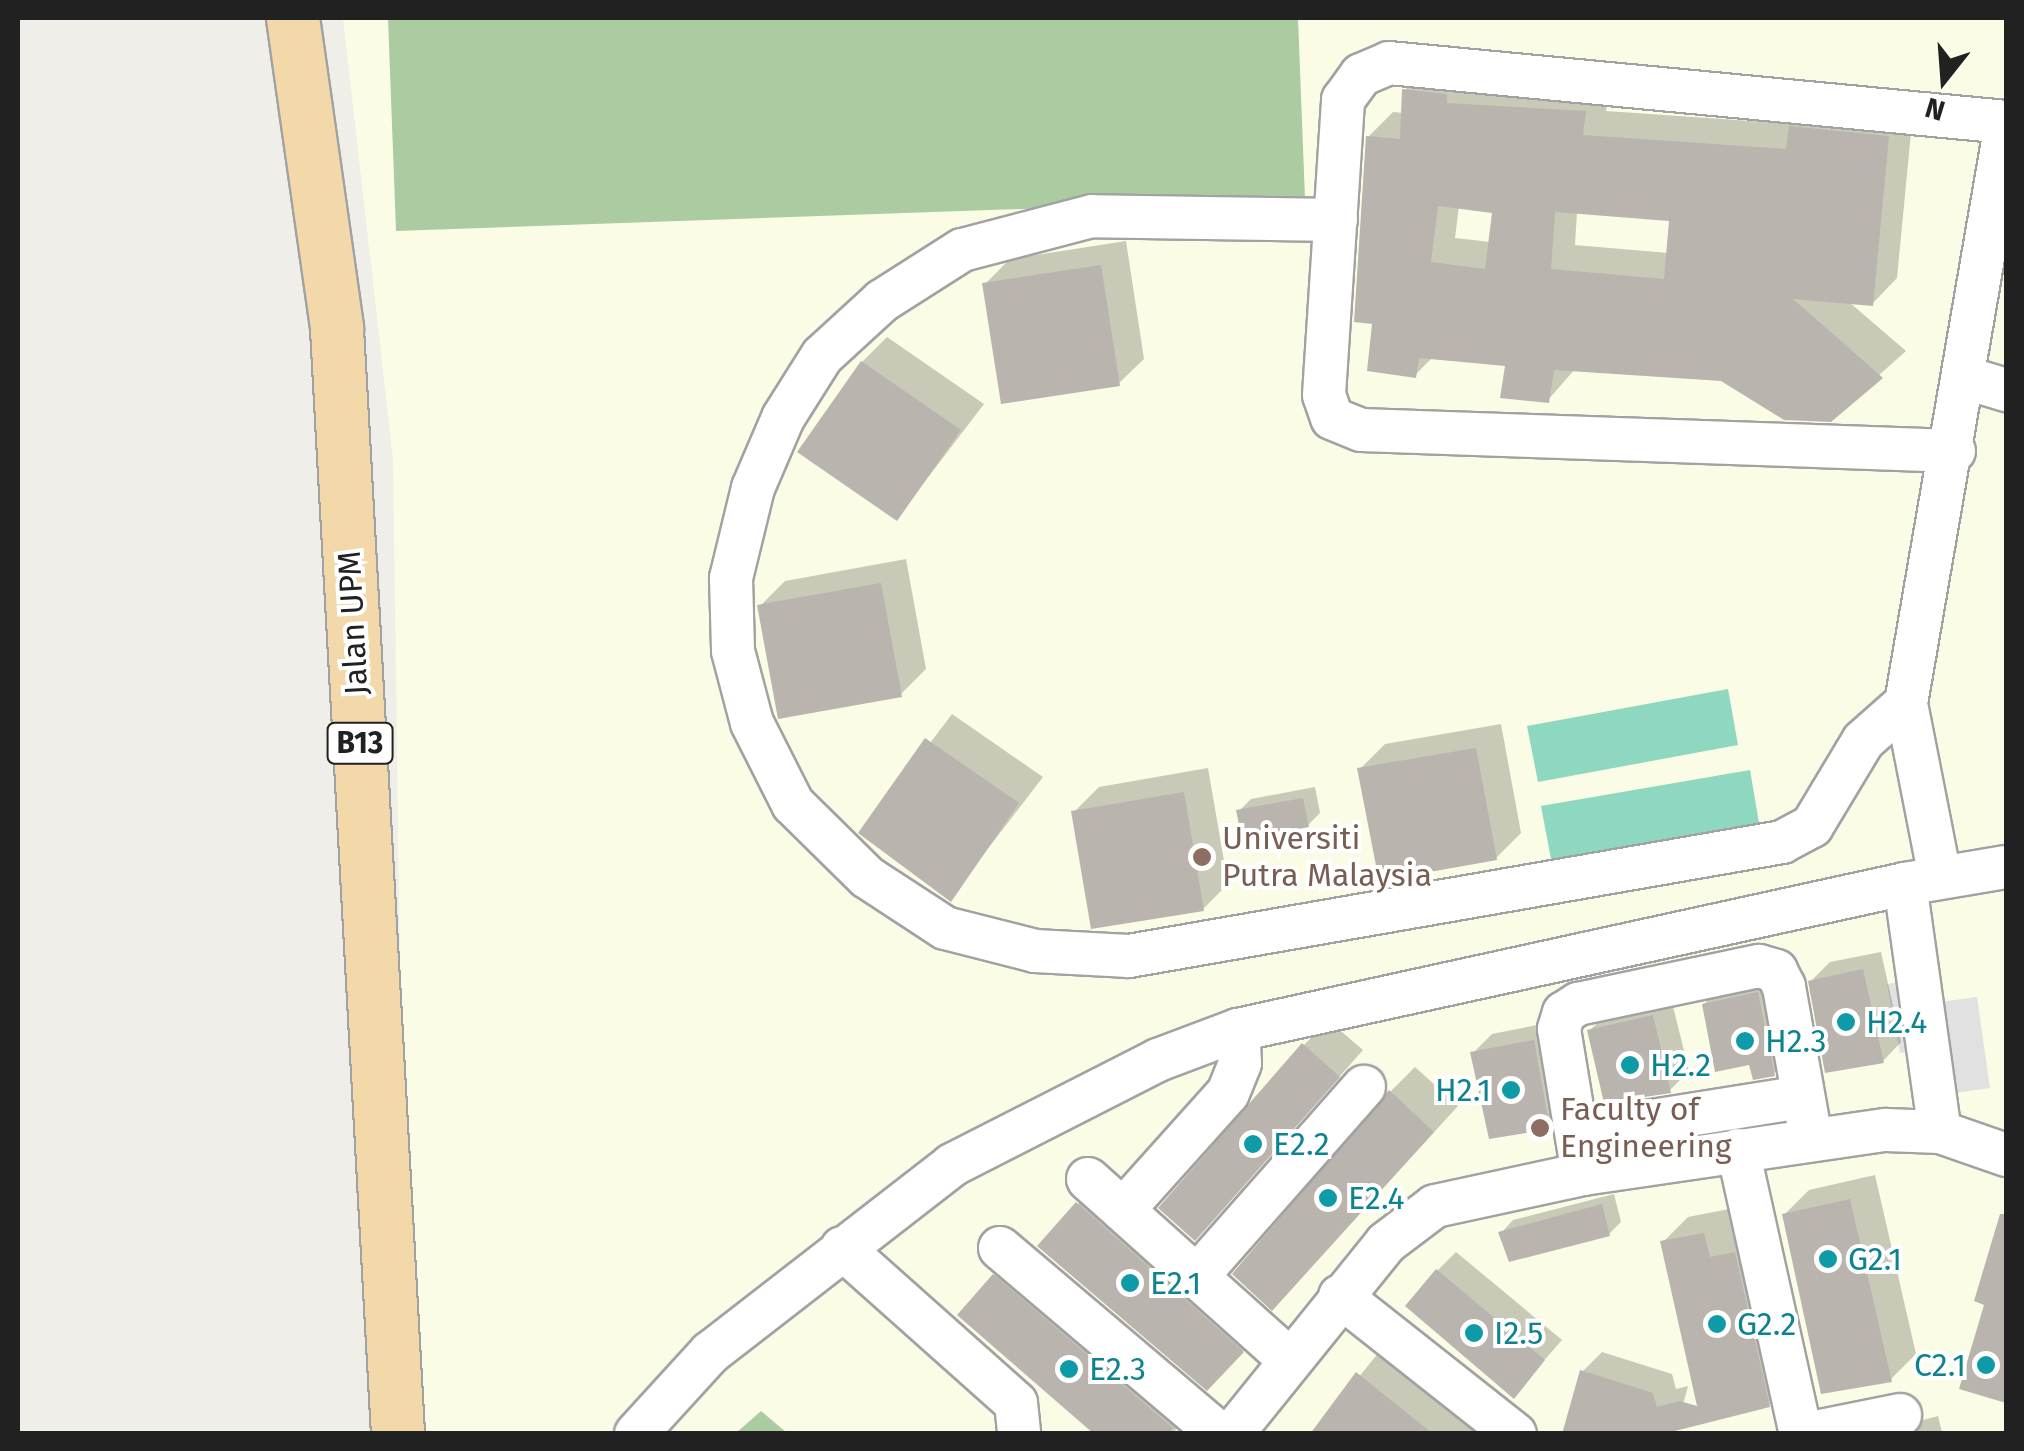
<!DOCTYPE html>
<html>
<head>
<meta charset="utf-8">
<style>
	body { margin:0 }
	#map { position:relative; width:2024px; height:1451px; overflow:hidden; background:#f0eee8; font-family:"Fira Sans",sans-serif }
	div>[style] { position:absolute }
	.education>* { inset:0; background:#fbfce5 }
	.forest>* { inset:0; background:#abcba1 }
	.pitch>* { inset:0; background:#8ed7c0 }
	.parking>* { inset:0; background:#e1e1e1 }
	.shadow>* { inset:0; background:#0003 }
	.building>* { inset:0; background:#b9b4ae }
	.roads { filter:drop-shadow(2px 0 #a2a2a2) drop-shadow(-2px 0 #a2a2a2) drop-shadow(0 2px #a2a2a2) drop-shadow(0 -2px #a2a2a2) }
	.minor>* { height:42px; margin:-21px; padding:0 21px; transform-origin:21px; border-radius:21px; background:#fff }
	.major>* { height:52px; margin:-26px; padding:0 26px; transform-origin:26px; border-radius:26px; background:#f3d9aa }
	.dots>* { width:28px; height:28px; translate:-50% -50%; box-sizing:border-box; border:5px solid #fff; border-radius:50% }
	span { translate:-50% -50%; white-space:nowrap; text-align:center; line-height:1.15; -webkit-text-stroke:8px #fff; paint-order:stroke }
	.shield-label span { padding:2px 8px; background:#fff; border:2px solid; border-radius:8px; -webkit-text-stroke-width:0 }
	.shield-label { font-size:30px; color:#212121; font-weight:700 }
	.street-label { font-size:32px; color:#212121 }
	.education-label { font-size:32px; color:#785e54 }
	.left { translate:0 -50%; text-align:left }
	.culture-label { font-size:32px; color:#0d838f }
	.right { translate:-100% -50%; text-align:right }
	.frame { position:absolute; inset:0; border:20px solid #212121; pointer-events:none }
	.north { position:absolute; left:1894px; top:30px; width:100px; height:100px; -webkit-text-stroke:8px #fff; paint-order:stroke; rotate:197deg; font-size:28px; font-weight:700; line-height:40px; text-align:center; color:#212121 }
	.north::after { content:''; display:block; margin:auto; width:35px; height:45px; background:#212121; clip-path:polygon(50% 0,100% 100%,50% 72%,0 100%) }
</style>
</head>
<body>
<div id="map">
	<div class="education">
		<div style="clip-path:polygon(343px 18px,2006px 18px,2006px 1433px,419px 1433px,401px 1050px,393px 459px)"></div>
	</div>
	<div class="forest">
		<div style="clip-path:polygon(388px 18px,1298px 18px,1305px 199px,396px 231px)"></div>
		<div style="clip-path:polygon(761px 1411px,787px 1433px,736px 1433px)"></div>
	</div>
	<div class="pitch">
		<div style="clip-path:polygon(1728px 689px,1738px 745px,1538px 782px,1527px 726px)"></div>
		<div style="clip-path:polygon(1750px 770px,1759px 823px,1551px 859px,1541px 806px)"></div>
	</div>
	<div class="parking">
		<div style="clip-path:polygon(1914px 980px,1925px 1050px,1900px 1053px,1887px 984px)"></div>
		<div style="clip-path:polygon(1977px 997px,1990px 1088px,1940px 1095px,1926px 1004px)"></div>
	</div>
	<div class="shadow">
		<div style="clip-path:polygon(evenodd,1430px 65px,1610px 87px,1606px 111px,1795px 124px,1816px 102px,1913px 112px,1897px 278px,1872px 304px,1849px 302px,1906px 351px,1830px 419px,1722px 378px,1575px 369px,1548px 400px,1507px 363px,1433px 357px,1415px 375px,1374px 322px,1368px 137px,1393px 112px,1404px 113px,1405px 90px,1430px 65px,1459px 206px,1494px 211px,1491px 242px,1455px 238px,1459px 206px,1430px 65px,1577px 212px,1671px 219px,1668px 253px,1575px 245px,1577px 212px)"></div>
		<div style="clip-path:polygon(1126px 241px,1144px 359px,1118px 384px,985px 284px,1010px 259px)"></div>
		<div style="clip-path:polygon(887px 337px,984px 404px,897px 518px,862px 362px)"></div>
		<div style="clip-path:polygon(906px 559px,926px 669px,901px 694px,760px 606px,785px 581px)"></div>
		<div style="clip-path:polygon(952px 714px,1043px 777px,950px 898px,862px 833px)"></div>
		<div style="clip-path:polygon(1501px 724px,1521px 833px,1496px 858px,1360px 769px,1385px 744px)"></div>
		<div style="clip-path:polygon(1208px 768px,1228px 884px,1203px 909px,1074px 812px,1099px 787px)"></div>
		<div style="clip-path:polygon(1315px 787px,1320px 813px,1308px 825px,1239px 811px,1251px 799px)"></div>
		<div style="clip-path:polygon(1881px 952px,1901px 1042px,1883px 1061px,1811px 981px,1830px 962px)"></div>
		<div style="clip-path:polygon(1777px 974px,1792px 1055px,1773px 1074px,1751px 1062px,1704px 1004px,1723px 985px)"></div>
		<div style="clip-path:polygon(1671px 998px,1689px 1071px,1670px 1090px,1590px 1030px,1609px 1012px)"></div>
		<div style="clip-path:polygon(1328px 1020px,1363px 1050px,1219px 1213px,1304px 1045px)"></div>
		<div style="clip-path:polygon(1552px 1022px,1568px 1108px,1549px 1127px,1473px 1053px,1492px 1034px)"></div>
		<div style="clip-path:polygon(1415px 1067px,1458px 1106px,1297px 1282px,1390px 1092px)"></div>
		<div style="clip-path:polygon(1875px 1175px,1916px 1354px,1891px 1379px,1784px 1215px,1809px 1190px)"></div>
		<div style="clip-path:polygon(1102px 1178px,1267px 1326px,1232px 1363px,1040px 1246px)"></div>
		<div style="clip-path:polygon(1614px 1194px,1621px 1222px,1609px 1234px,1501px 1233px,1513px 1220px)"></div>
		<div style="clip-path:polygon(1729px 1209px,1734px 1233px,1760px 1228px,1793px 1380px,1768px 1405px,1663px 1242px,1688px 1217px)"></div>
		<div style="clip-path:polygon(2006px 1233px,2006px 1401px,1962px 1387px,1987px 1303px,1993px 1246px)"></div>
		<div style="clip-path:polygon(1019px 1251px,1198px 1403px,1172px 1434px,1098px 1434px,994px 1276px)"></div>
		<div style="clip-path:polygon(1456px 1252px,1562px 1340px,1514px 1395px,1437px 1271px)"></div>
		<div style="clip-path:polygon(1379px 1352px,1490px 1434px,1313px 1434px)"></div>
		<div style="clip-path:polygon(1602px 1352px,1672px 1374px,1676px 1389px,1688px 1386px,1675px 1434px,1565px 1434px,1583px 1371px)"></div>
		<div style="clip-path:polygon(1938px 1416px,1942px 1432px,1956px 1434px,1870px 1434px)"></div>
	</div>
	<div class="building">
		<div style="clip-path:polygon(evenodd,1402px 89px,1447px 94px,1447px 103px,1586px 111px,1583px 135px,1786px 149px,1789px 126px,1889px 136px,1873px 306px,1793px 299px,1883px 378px,1831px 422px,1784px 420px,1721px 381px,1554px 370px,1549px 403px,1500px 398px,1505px 366px,1419px 358px,1416px 378px,1367px 371px,1372px 324px,1354px 322px,1366px 136px,1400px 139px,1402px 89px,1438px 206px,1492px 213px,1485px 269px,1431px 262px,1438px 206px,1402px 89px,1555px 212px,1669px 221px,1664px 279px,1551px 269px,1555px 212px)"></div>
		<div style="clip-path:polygon(1101px 265px,1120px 386px,1001px 404px,982px 283px)"></div>
		<div style="clip-path:polygon(861px 361px,961px 430px,897px 521px,797px 452px)"></div>
		<div style="clip-path:polygon(881px 583px,902px 697px,778px 719px,757px 605px)"></div>
		<div style="clip-path:polygon(925px 738px,1019px 803px,951px 902px,858px 833px)"></div>
		<div style="clip-path:polygon(1476px 748px,1497px 860px,1379px 881px,1357px 768px)"></div>
		<div style="clip-path:polygon(1184px 792px,1204px 911px,1091px 929px,1071px 811px)"></div>
		<div style="clip-path:polygon(1303px 798px,1309px 827px,1242px 840px,1236px 810px)"></div>
		<div style="clip-path:polygon(1863px 969px,1884px 1063px,1825px 1073px,1808px 981px)"></div>
		<div style="clip-path:polygon(1758px 992px,1775px 1076px,1753px 1080px,1749px 1065px,1715px 1072px,1702px 1004px)"></div>
		<div style="clip-path:polygon(1653px 1015px,1671px 1093px,1604px 1103px,1587px 1030px)"></div>
		<div style="clip-path:polygon(1534px 1040px,1550px 1129px,1489px 1139px,1470px 1052px)"></div>
		<div style="clip-path:polygon(1302px 1043px,1340px 1077px,1195px 1241px,1158px 1208px)"></div>
		<div style="clip-path:polygon(1389px 1090px,1434px 1132px,1272px 1311px,1232px 1274px)"></div>
		<div style="clip-path:polygon(1850px 1199px,1892px 1382px,1821px 1394px,1782px 1214px)"></div>
		<div style="clip-path:polygon(1076px 1202px,1244px 1352px,1207px 1391px,1037px 1246px)"></div>
		<div style="clip-path:polygon(1602px 1204px,1610px 1236px,1509px 1262px,1498px 1232px)"></div>
		<div style="clip-path:polygon(2000px 1214px,2006px 1214px,2006px 1403px,1959px 1389px,1984px 1305px,1974px 1301px)"></div>
		<div style="clip-path:polygon(1704px 1233px,1710px 1257px,1735px 1252px,1770px 1407px,1663px 1434px,1562px 1434px,1580px 1370px,1653px 1393px,1657px 1407px,1680px 1401px,1697px 1406px,1660px 1241px)"></div>
		<div style="clip-path:polygon(1436px 1269px,1545px 1360px,1514px 1399px,1405px 1306px)"></div>
		<div style="clip-path:polygon(993px 1274px,1173px 1428px,1168px 1434px,1094px 1434px,957px 1315px)"></div>
		<div style="clip-path:polygon(1356px 1372px,1433px 1434px,1310px 1434px)"></div>
	</div>
	<div class="roads">
		<div class="minor">
			<div style="left:1336px;top:220px;width:244px;rotate:-179.1deg"></div>
			<div style="left:1092px;top:216px;width:134px;rotate:165.3deg"></div>
			<div style="left:962px;top:250px;width:95px;rotate:147.5deg"></div>
			<div style="left:882px;top:301px;width:81px;rotate:137.5deg"></div>
			<div style="left:822px;top:356px;width:73px;rotate:122.2deg"></div>
			<div style="left:783px;top:418px;width:76px;rotate:113.2deg"></div>
			<div style="left:753px;top:488px;width:93px;rotate:103.7deg"></div>
			<div style="left:731px;top:578px;width:73px;rotate:88.4deg"></div>
			<div style="left:733px;top:651px;width:74px;rotate:75.2deg"></div>
			<div style="left:752px;top:723px;width:91px;rotate:63.2deg"></div>
			<div style="left:793px;top:804px;width:104px;rotate:44.6deg"></div>
			<div style="left:867px;top:877px;width:93px;rotate:33.2deg"></div>
			<div style="left:945px;top:928px;width:93px;rotate:14.3deg"></div>
			<div style="left:1035px;top:951px;width:94px;rotate:3deg"></div>
			<div style="left:1129px;top:956px;width:663px;rotate:-9.9deg"></div>
			<div style="left:1782px;top:842px;width:34px;rotate:-28deg"></div>
			<div style="left:1812px;top:826px;width:99px;rotate:-59deg"></div>
			<div style="left:1863px;top:741px;width:57px;rotate:-41.5deg"></div>
			<div style="left:1966px;top:378px;width:42px;rotate:16.7deg"></div>
			<div style="left:1954px;top:451px;width:593px;rotate:-177.97deg"></div>
			<div style="left:1361px;top:430px;width:31px;rotate:-158deg"></div>
			<div style="left:1332px;top:418px;width:24px;rotate:-109deg"></div>
			<div style="left:1324px;top:395px;width:296px;rotate:-86.3deg"></div>
			<div style="left:1343px;top:100px;width:31px;rotate:-54deg"></div>
			<div style="left:1361px;top:75px;width:30px;rotate:-23deg"></div>
			<div style="left:1389px;top:63px;width:620px;rotate:5.46deg"></div>
			<div style="left:1940px;top:877px;width:177px;rotate:-101.1deg"></div>
			<div style="left:1906px;top:703px;width:588px;rotate:-80.2deg"></div>
			<div style="left:1905px;top:884px;width:250px;rotate:82deg"></div>
			<div style="left:1577px;top:1133px;width:228px;rotate:-9.1deg"></div>
			<div style="left:1738px;top:1150px;width:291px;rotate:77.5deg"></div>
			<div style="left:1583px;top:1174px;width:147px;rotate:-99.4deg"></div>
			<div style="left:1559px;top:1029px;width:17px;rotate:-73deg"></div>
			<div style="left:1564px;top:1013px;width:17px;rotate:-33deg"></div>
			<div style="left:1578px;top:1004px;width:185px;rotate:-11.9deg"></div>
			<div style="left:1759px;top:966px;width:18px;rotate:16deg"></div>
			<div style="left:1776px;top:971px;width:18px;rotate:63deg"></div>
			<div style="left:1784px;top:987px;width:153px;rotate:79.9deg"></div>
			<div style="left:1088px;top:1179px;width:271px;rotate:41.9deg"></div>
			<div style="left:1123px;top:1210px;width:157px;rotate:-48.1deg"></div>
			<div style="left:1228px;top:1093px;width:32px;rotate:-68deg"></div>
			<div style="left:1240px;top:1063px;width:33px;rotate:-93deg"></div>
			<div style="left:842px;top:1248px;width:233px;rotate:41.7deg"></div>
			<div style="left:1016px;top:1403px;width:31px;rotate:84deg"></div>
			<div style="left:1000px;top:1248px;width:287px;rotate:40.3deg"></div>
			<div style="left:1198px;top:1275px;width:251px;rotate:-48.6deg"></div>
			<div style="left:1340px;top:1296px;width:223px;rotate:38.3deg"></div>
			<div style="left:636px;top:1434px;width:110px;rotate:-47.6deg"></div>
			<div style="left:710px;top:1353px;width:306px;rotate:-37.8deg"></div>
			<div style="left:952px;top:1165px;width:231px;rotate:-27deg"></div>
			<div style="left:1158px;top:1060px;width:85px;rotate:-20.6deg"></div>
			<div style="left:1238px;top:1030px;width:683px;rotate:-12.35deg"></div>
			<div style="left:1905px;top:884px;width:102px;rotate:-9.6deg"></div>
			<div style="left:1232px;top:1434px;width:245px;rotate:-51.1deg"></div>
			<div style="left:1386px;top:1243px;width:61px;rotate:-37.1deg"></div>
			<div style="left:1435px;top:1206px;width:151px;rotate:-12.2deg"></div>
			<div style="left:1583px;top:1174px;width:306px;rotate:-8.3deg"></div>
			<div style="left:1886px;top:1130px;width:54px;rotate:2.1deg"></div>
			<div style="left:1940px;top:1132px;width:70px;rotate:19.2deg"></div>
			<div style="left:1806px;top:1434px;width:96px;rotate:-11.4deg"></div>
		</div>
		<div class="major">
			<div style="left:293px;top:18px;width:314px;rotate:81.9deg"></div>
			<div style="left:337px;top:329px;width:1107px;rotate:86.84deg"></div>
		</div>
	</div>
	<div class="dots">
		<div style="left:1202px;top:857px;background:#8d6e63"></div>
		<div style="left:1846px;top:1022px;background:#0f9aa8"></div>
		<div style="left:1745px;top:1041px;background:#0f9aa8"></div>
		<div style="left:1630px;top:1065px;background:#0f9aa8"></div>
		<div style="left:1511px;top:1090px;background:#0f9aa8"></div>
		<div style="left:1540px;top:1128px;background:#8d6e63"></div>
		<div style="left:1253px;top:1144px;background:#0f9aa8"></div>
		<div style="left:1328px;top:1198px;background:#0f9aa8"></div>
		<div style="left:1828px;top:1259px;background:#0f9aa8"></div>
		<div style="left:1130px;top:1283px;background:#0f9aa8"></div>
		<div style="left:1717px;top:1324px;background:#0f9aa8"></div>
		<div style="left:1474px;top:1333px;background:#0f9aa8"></div>
		<div style="left:1986px;top:1365px;background:#0f9aa8"></div>
		<div style="left:1069px;top:1369px;background:#0f9aa8"></div>
	</div>
	<div class="shield-label">
		<span style="left:360px;top:743px">B13</span>
	</div>
	<div class="street-label">
		<span style="left:353px;top:623px;rotate:-93deg">Jalan UPM</span>
	</div>
	<div class="education-label">
		<span class="left" style="left:1222px;top:857px">Universiti<br>Putra Malaysia</span>
		<span class="left" style="left:1560px;top:1128px">Faculty of<br>Engineering</span>
	</div>
	<div class="culture-label">
		<span class="left" style="left:1866px;top:1022px">H2.4</span>
		<span class="left" style="left:1765px;top:1041px">H2.3</span>
		<span class="left" style="left:1650px;top:1065px">H2.2</span>
		<span class="right" style="left:1491px;top:1090px">H2.1</span>
		<span class="left" style="left:1273px;top:1144px">E2.2</span>
		<span class="left" style="left:1348px;top:1198px">E2.4</span>
		<span class="left" style="left:1848px;top:1259px">G2.1</span>
		<span class="left" style="left:1150px;top:1283px">E2.1</span>
		<span class="left" style="left:1737px;top:1324px">G2.2</span>
		<span class="left" style="left:1494px;top:1333px">I2.5</span>
		<span class="right" style="left:1966px;top:1365px">C2.1</span>
		<span class="left" style="left:1089px;top:1369px">E2.3</span>
	</div>
	<div class="frame"></div>
	<div class="north">N</div>
</div>
</body>
</html>
